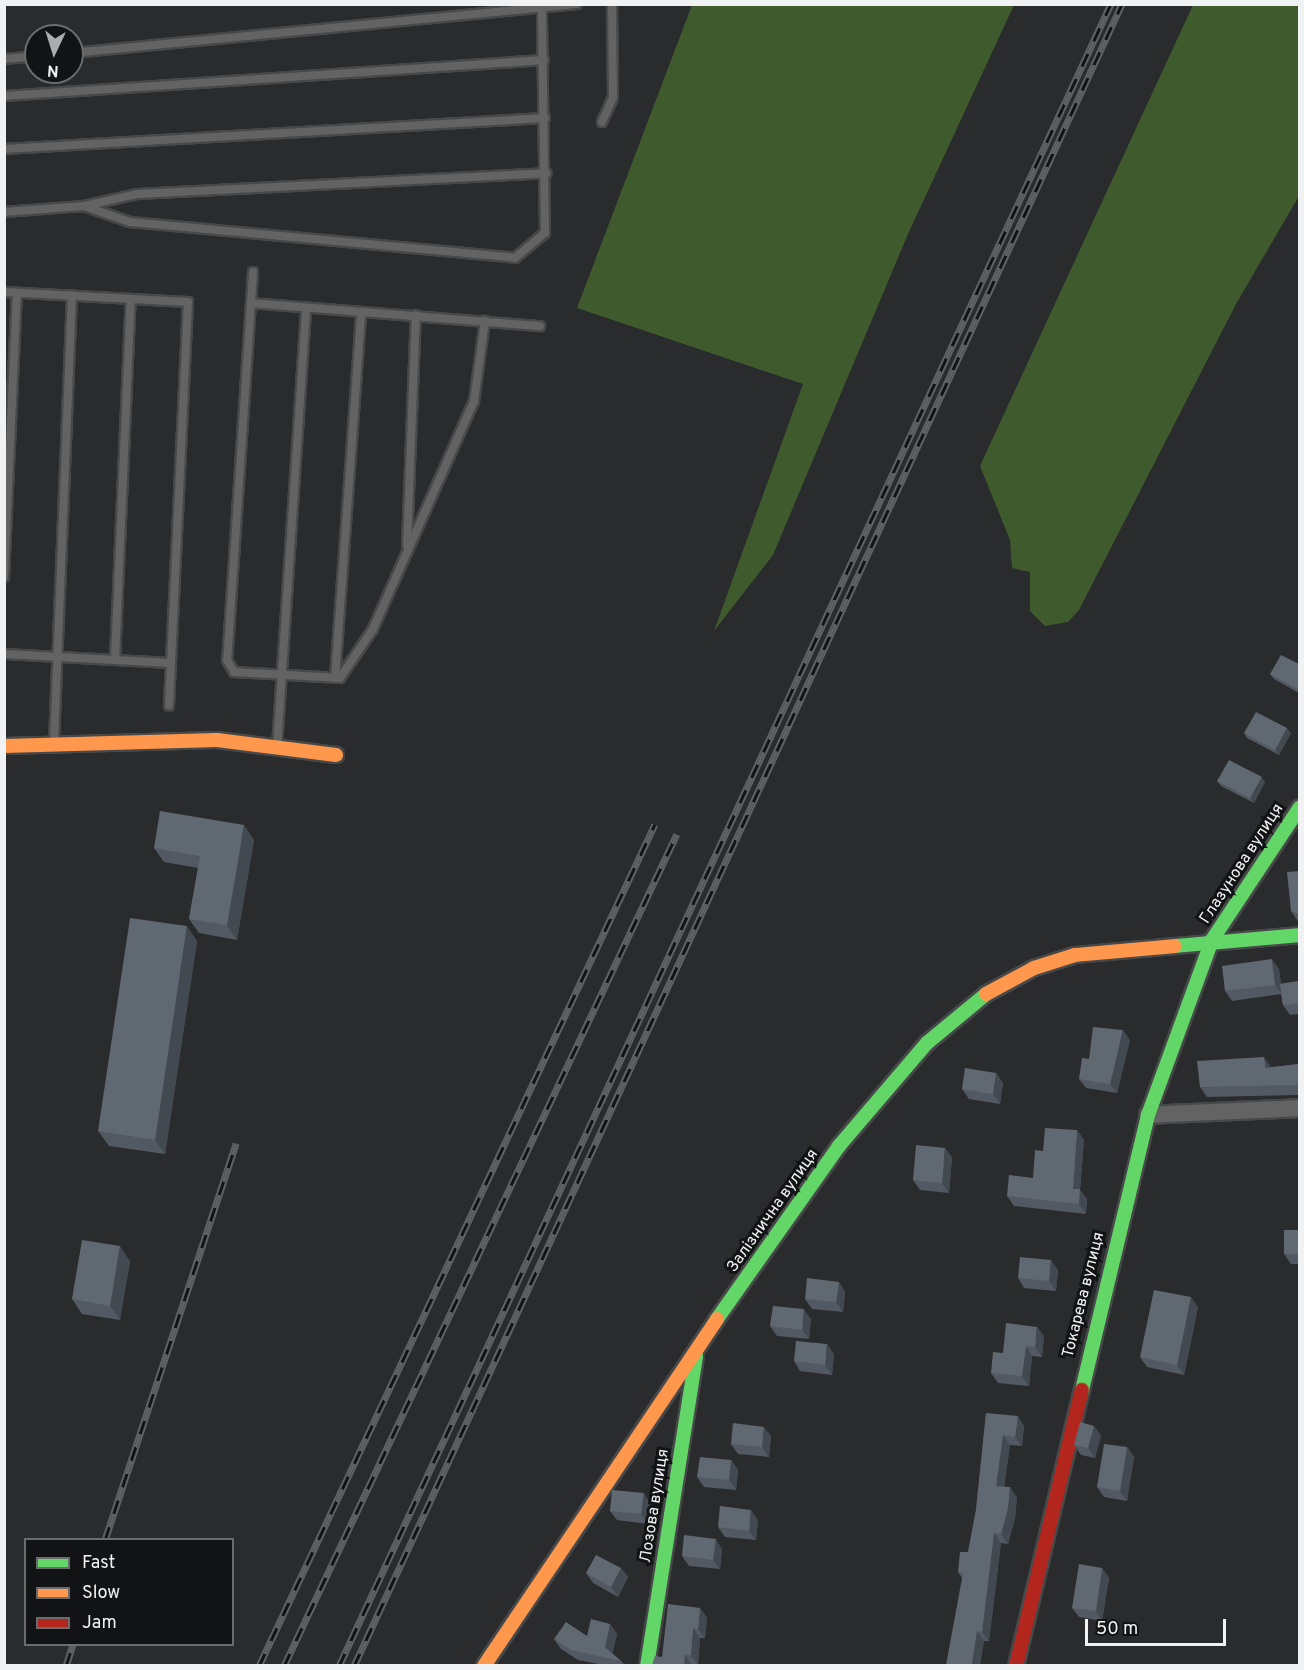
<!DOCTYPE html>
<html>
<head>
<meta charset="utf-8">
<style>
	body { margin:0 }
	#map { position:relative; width:1304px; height:1670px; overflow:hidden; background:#2a2b2c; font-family:Overpass,sans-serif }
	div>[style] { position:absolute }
	.forest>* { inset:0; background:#3f5b2e }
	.roads { filter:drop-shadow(2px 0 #474849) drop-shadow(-2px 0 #474849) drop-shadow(0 2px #474849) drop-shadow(0 -2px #474849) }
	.lane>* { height:8px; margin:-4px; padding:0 4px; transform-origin:4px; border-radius:4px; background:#636364 }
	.street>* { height:16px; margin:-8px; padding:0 8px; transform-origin:8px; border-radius:8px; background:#636364 }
	.fast>* { height:14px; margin:-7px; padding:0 7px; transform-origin:7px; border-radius:7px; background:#63d668 }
	.slow>* { height:14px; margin:-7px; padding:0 7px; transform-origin:7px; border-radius:7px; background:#ff974d }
	.jam>* { height:14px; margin:-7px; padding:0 7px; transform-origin:7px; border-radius:7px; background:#b3261e }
	.rail>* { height:7px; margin-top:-3.5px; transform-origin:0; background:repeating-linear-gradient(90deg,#121314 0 14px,#606162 0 28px); box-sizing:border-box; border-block:2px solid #606162 }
	.wall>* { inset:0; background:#535962 }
	.shaded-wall>* { inset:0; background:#434950 }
	.building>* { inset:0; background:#606872 }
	span { translate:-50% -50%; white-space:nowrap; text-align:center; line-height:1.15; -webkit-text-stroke:6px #121314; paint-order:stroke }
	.street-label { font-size:16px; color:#f1f2f3 }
	.frame { position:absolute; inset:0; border:6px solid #f1f2f3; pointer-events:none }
	.legend { position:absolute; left:24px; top:1538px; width:210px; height:108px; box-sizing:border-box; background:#121314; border:2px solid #6b6c6d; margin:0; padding:8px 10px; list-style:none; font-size:18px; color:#f1f2f3 }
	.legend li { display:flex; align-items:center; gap:12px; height:30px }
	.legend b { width:30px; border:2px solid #6b6c6d }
	.north { position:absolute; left:24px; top:24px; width:60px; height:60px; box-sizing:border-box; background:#121314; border:2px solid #6b6c6d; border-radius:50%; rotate:184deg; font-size:16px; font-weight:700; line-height:24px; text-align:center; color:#f1f2f3 }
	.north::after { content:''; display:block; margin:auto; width:21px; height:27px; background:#abacad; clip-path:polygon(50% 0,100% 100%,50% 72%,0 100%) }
	.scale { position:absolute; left:1085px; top:1619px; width:141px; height:27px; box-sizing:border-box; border:3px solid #f1f2f3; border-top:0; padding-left:8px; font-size:18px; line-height:21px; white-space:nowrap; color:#f1f2f3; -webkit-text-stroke:4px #121314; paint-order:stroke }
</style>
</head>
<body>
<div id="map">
	<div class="forest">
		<div style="clip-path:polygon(692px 5px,1014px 5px,908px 234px,773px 555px,714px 631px,803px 384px,577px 308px)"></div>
		<div style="clip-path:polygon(1193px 5px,1299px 5px,1299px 196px,1236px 304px,1079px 610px,1068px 622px,1045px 626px,1030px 611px,1030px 572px,1012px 568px,1010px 540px,980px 466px)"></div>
	</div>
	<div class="roads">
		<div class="lane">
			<div style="left:72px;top:53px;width:507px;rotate:-5.54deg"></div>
			<div style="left:4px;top:59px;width:32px;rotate:-5deg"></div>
			<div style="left:4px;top:96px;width:541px;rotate:-3.81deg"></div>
			<div style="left:602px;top:122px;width:27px;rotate:-66deg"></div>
			<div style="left:613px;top:97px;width:93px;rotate:-90.6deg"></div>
			<div style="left:4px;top:149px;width:542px;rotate:-3.28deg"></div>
			<div style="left:84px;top:206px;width:49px;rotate:19.2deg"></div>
			<div style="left:130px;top:222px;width:387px;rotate:5.3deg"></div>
			<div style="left:515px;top:258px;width:39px;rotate:-40deg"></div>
			<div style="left:545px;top:233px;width:225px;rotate:-90.8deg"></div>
			<div style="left:4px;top:212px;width:80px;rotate:-4.3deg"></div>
			<div style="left:84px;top:206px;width:54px;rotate:-12.8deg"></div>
			<div style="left:137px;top:194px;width:410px;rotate:-2.9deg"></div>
			<div style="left:253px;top:272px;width:389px;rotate:93.8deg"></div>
			<div style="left:227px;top:660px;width:14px;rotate:60deg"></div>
			<div style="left:234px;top:672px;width:106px;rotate:3.2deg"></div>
			<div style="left:340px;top:678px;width:59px;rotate:-56deg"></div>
			<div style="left:373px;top:629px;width:249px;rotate:-66.1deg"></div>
			<div style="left:474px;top:401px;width:81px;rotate:-82.2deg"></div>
			<div style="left:4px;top:292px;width:184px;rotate:3.1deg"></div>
			<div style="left:188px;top:302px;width:404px;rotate:92.7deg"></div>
			<div style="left:251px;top:303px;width:290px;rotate:4.6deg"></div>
			<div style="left:407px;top:545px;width:230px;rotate:-87.8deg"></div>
			<div style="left:4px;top:577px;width:284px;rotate:-87.4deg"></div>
			<div style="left:4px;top:654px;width:167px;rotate:3.1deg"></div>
			<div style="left:115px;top:659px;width:360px;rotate:-87.5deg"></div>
			<div style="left:335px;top:678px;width:367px;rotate:-85.9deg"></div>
			<div style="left:54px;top:742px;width:447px;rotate:-87.7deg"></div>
			<div style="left:277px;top:747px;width:440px;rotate:-86.2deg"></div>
		</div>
		<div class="street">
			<div style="left:1148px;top:1115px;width:152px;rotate:-2.6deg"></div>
		</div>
		<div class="fast">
			<div style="left:1175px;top:946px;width:125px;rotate:-5deg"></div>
			<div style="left:717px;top:1319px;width:212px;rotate:-54.8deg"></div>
			<div style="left:839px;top:1146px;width:135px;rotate:-49.5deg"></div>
			<div style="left:927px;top:1043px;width:77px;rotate:-39.7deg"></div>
			<div style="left:1082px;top:1390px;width:283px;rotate:-76.5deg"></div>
			<div style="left:1148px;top:1115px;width:186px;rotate:-69.9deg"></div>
			<div style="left:1212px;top:940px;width:159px;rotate:-56.5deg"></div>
			<div style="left:647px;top:1666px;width:314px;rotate:-81deg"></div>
		</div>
		<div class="slow">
			<div style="left:4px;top:746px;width:213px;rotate:-1.6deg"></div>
			<div style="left:217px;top:740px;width:120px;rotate:7.2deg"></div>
			<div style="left:986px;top:994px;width:55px;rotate:-28.4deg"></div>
			<div style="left:1034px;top:968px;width:43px;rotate:-17.6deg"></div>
			<div style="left:1075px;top:955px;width:100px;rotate:-5.1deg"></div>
			<div style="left:484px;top:1666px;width:418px;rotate:-56.1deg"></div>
		</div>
		<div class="jam">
			<div style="left:1016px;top:1666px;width:284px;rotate:-76.6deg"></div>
		</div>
	</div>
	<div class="rail">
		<div style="left:105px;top:1540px;width:418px;rotate:-71.7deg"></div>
		<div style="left:66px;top:1666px;width:23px;rotate:-72deg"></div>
		<div style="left:259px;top:1666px;width:930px;rotate:-64.81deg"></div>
		<div style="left:284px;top:1666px;width:920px;rotate:-64.72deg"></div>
		<div style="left:339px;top:1666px;width:1833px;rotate:-65.09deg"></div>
		<div style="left:354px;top:1666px;width:1831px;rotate:-65.2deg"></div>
	</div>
	<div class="wall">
		<div style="clip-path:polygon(1299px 664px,1299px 693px,1274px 679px,1270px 674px)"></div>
		<div style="clip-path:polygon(1244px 733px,1291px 733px,1279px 755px,1247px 738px)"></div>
		<div style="clip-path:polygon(1217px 781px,1265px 782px,1254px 803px,1221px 786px)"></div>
		<div style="clip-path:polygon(254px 840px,237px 940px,199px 933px,189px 919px,198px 868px,164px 862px,154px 848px)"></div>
		<div style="clip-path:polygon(1299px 871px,1299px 921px,1298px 921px,1291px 911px)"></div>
		<div style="clip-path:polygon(197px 941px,165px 1154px,109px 1146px,98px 1131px)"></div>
		<div style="clip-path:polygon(1279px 969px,1281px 984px,1299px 981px,1299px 1014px,1290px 1015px,1283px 1005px,1281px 994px,1232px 1001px,1225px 991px)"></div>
		<div style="clip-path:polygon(1130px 1040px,1117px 1093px,1086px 1088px,1079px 1079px,1089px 1059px)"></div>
		<div style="clip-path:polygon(1299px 1064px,1299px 1095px,1207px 1097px,1200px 1087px,1271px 1067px)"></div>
		<div style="clip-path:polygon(996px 1073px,1003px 1083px,1000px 1104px,969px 1099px,962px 1089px)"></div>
		<div style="clip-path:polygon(1077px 1130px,1084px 1140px,1080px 1190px,1087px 1199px,1086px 1214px,1014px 1206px,1007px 1196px,1033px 1178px,1043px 1151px)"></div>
		<div style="clip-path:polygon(952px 1157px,949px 1193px,920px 1190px,913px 1180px)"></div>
		<div style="clip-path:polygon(1299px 1230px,1299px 1264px,1291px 1264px,1284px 1254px)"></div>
		<div style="clip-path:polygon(130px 1261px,120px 1320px,82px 1314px,72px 1299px)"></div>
		<div style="clip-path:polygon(1058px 1270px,1056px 1291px,1024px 1288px,1018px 1278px)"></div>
		<div style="clip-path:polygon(839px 1282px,845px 1292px,843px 1312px,812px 1309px,805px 1299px)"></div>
		<div style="clip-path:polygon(1198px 1307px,1184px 1375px,1147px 1367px,1140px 1357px)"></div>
		<div style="clip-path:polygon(811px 1319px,809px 1339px,777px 1336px,770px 1326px)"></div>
		<div style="clip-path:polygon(1044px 1336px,1042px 1357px,1032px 1356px,1029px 1386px,998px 1383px,991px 1373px,1003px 1353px)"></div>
		<div style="clip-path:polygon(834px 1354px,832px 1375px,800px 1371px,794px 1361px)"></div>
		<div style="clip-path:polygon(986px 1413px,1024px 1426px,1022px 1446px,1010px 1445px,1004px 1487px,1017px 1497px,1015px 1518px,1008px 1544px,1001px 1543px,989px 1641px,984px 1641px,980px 1665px,962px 1578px,958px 1572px,968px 1552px,976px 1510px)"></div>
		<div style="clip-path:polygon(1094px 1426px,1101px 1436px,1095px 1458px,1081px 1455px,1074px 1445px)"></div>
		<div style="clip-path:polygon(771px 1436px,769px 1457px,738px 1454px,731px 1444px)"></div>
		<div style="clip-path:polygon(1127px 1447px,1134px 1457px,1127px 1501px,1104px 1497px,1097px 1487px)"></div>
		<div style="clip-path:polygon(731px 1460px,738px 1470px,736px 1490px,704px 1487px,697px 1477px)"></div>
		<div style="clip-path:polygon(650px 1503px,648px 1524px,617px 1520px,610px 1511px)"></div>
		<div style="clip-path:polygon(758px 1520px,756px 1540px,725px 1537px,718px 1527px)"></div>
		<div style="clip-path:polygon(722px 1549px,720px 1569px,689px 1566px,682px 1556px)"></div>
		<div style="clip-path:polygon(621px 1568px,628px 1577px,618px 1597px,593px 1583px,586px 1573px)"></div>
		<div style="clip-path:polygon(1102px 1568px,1109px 1578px,1102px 1621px,1079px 1617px,1072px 1608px)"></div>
		<div style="clip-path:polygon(700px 1608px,707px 1618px,705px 1638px,700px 1638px,698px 1665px,652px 1665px,662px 1657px)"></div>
		<div style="clip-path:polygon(610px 1624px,617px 1634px,612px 1653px,621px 1661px,625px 1665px,604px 1665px,578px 1660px,561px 1649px,554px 1639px,587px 1636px)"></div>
	</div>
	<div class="shaded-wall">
		<div style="clip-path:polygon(1287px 728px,1291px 733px,1279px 755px,1275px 750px)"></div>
		<div style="clip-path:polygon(1262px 777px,1265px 782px,1254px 803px,1250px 798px)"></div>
		<div style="clip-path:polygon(244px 825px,254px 840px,237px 940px,227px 925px)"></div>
		<div style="clip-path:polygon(187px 926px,197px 941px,165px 1154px,155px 1140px)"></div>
		<div style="clip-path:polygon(1272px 959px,1279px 969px,1282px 994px,1275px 985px)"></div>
		<div style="clip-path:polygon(1123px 1030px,1130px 1040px,1117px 1093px,1110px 1084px)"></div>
		<div style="clip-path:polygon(1264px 1057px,1271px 1067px,1272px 1078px,1266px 1068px)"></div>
		<div style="clip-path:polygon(996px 1073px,1003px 1083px,1000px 1104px,993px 1094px)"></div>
		<div style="clip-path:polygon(1077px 1130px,1084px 1140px,1080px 1190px,1087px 1199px,1086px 1214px,1079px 1204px,1073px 1189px)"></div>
		<div style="clip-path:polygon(945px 1148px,952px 1157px,949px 1193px,942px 1183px)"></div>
		<div style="clip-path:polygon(120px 1246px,130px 1261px,120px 1320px,110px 1306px)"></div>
		<div style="clip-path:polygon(1051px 1260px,1058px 1270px,1056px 1291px,1049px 1281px)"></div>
		<div style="clip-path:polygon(839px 1282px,845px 1292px,843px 1312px,836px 1302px)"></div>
		<div style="clip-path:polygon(1191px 1297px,1198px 1307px,1184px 1375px,1177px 1365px)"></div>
		<div style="clip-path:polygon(804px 1309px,811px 1319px,809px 1339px,802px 1330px)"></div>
		<div style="clip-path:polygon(1037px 1327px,1044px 1336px,1042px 1357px,1035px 1347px)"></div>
		<div style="clip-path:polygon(827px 1344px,834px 1354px,832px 1375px,825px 1365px)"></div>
		<div style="clip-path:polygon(1026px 1346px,1032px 1356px,1029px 1386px,1022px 1376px)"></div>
		<div style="clip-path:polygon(1018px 1416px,1024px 1426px,1022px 1446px,1015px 1437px)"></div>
		<div style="clip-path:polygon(1094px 1426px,1101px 1436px,1095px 1458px,1088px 1448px)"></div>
		<div style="clip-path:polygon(764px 1427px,771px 1436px,769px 1457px,762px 1447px)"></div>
		<div style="clip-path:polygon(1003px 1435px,1010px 1445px,1003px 1496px,996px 1486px)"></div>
		<div style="clip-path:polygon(1127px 1447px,1134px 1457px,1127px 1501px,1120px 1491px)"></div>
		<div style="clip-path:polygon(731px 1460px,738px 1470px,736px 1490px,729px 1480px)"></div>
		<div style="clip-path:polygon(1010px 1487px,1017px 1497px,1015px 1518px,1008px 1544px,1001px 1534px)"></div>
		<div style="clip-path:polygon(644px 1493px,650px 1503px,648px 1524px,641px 1514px)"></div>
		<div style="clip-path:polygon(751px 1510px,758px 1520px,756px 1540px,749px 1531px)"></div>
		<div style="clip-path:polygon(994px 1533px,1001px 1543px,989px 1641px,982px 1632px)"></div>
		<div style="clip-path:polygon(716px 1539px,722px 1549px,720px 1569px,713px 1560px)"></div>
		<div style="clip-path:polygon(621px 1568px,628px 1577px,618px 1597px,611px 1587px)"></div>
		<div style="clip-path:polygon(1102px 1568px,1109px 1578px,1102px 1621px,1096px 1611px)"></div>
		<div style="clip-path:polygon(700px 1608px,707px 1618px,705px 1638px,698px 1629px)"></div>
		<div style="clip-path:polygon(610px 1624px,617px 1634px,612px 1657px,605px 1647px)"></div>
		<div style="clip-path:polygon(693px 1628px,700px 1638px,698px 1665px,691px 1655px)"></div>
		<div style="clip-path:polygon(977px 1631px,984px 1641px,980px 1665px,972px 1665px)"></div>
		<div style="clip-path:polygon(685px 1655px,691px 1664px,691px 1665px,684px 1665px)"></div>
	</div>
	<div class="building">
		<div style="clip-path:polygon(1281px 655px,1299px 664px,1299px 690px,1270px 674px)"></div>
		<div style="clip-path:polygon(1256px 712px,1287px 728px,1275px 750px,1244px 733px)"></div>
		<div style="clip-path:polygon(1229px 760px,1262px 777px,1250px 798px,1217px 781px)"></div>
		<div style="clip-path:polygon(160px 811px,244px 825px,227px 925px,189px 919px,200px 856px,154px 848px)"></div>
		<div style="clip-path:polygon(1299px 871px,1299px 914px,1291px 911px,1287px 872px)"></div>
		<div style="clip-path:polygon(130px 918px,187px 926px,155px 1140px,98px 1131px)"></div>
		<div style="clip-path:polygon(1272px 959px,1275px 985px,1225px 991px,1222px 966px)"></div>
		<div style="clip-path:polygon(1299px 981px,1299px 1003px,1283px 1005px,1280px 984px)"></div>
		<div style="clip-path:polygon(1093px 1027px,1123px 1030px,1110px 1084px,1079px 1079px,1082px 1058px,1089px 1059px)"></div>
		<div style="clip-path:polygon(1264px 1057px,1266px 1068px,1299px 1064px,1299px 1085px,1200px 1087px,1197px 1061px)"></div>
		<div style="clip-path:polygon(965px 1068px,996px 1073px,993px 1094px,962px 1089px)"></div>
		<div style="clip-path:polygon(1045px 1128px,1077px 1130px,1073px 1189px,1080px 1189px,1079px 1204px,1007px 1196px,1009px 1175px,1033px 1178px,1035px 1150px,1043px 1151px)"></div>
		<div style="clip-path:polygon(916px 1145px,945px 1148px,942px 1183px,913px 1180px)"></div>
		<div style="clip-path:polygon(1284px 1230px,1299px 1230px,1299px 1254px,1284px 1254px)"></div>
		<div style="clip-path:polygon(82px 1240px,120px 1246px,110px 1306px,72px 1299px)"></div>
		<div style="clip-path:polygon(1020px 1257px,1051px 1260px,1049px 1281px,1018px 1278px)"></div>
		<div style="clip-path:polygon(807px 1278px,839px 1282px,836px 1302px,805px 1299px)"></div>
		<div style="clip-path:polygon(1154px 1290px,1191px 1297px,1177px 1365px,1140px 1357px)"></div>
		<div style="clip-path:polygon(773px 1306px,804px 1309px,802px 1330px,770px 1326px)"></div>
		<div style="clip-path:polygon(1006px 1323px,1037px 1327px,1035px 1347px,1026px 1346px,1022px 1376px,991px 1373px,993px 1352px,1003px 1353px)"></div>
		<div style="clip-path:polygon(796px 1341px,827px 1344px,825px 1365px,794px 1361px)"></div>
		<div style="clip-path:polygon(986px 1413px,1018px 1416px,1015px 1437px,1003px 1435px,996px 1486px,1010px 1487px,1008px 1508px,1001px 1534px,994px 1533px,982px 1632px,977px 1631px,972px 1665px,946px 1665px,963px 1573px,958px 1572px,960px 1552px,968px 1552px,976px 1510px)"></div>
		<div style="clip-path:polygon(1080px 1422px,1094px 1426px,1088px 1448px,1074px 1445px)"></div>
		<div style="clip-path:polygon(733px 1423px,764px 1427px,762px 1447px,731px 1444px)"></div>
		<div style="clip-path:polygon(1104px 1444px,1127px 1447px,1120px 1491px,1097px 1487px)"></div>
		<div style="clip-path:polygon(700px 1457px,731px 1460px,729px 1480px,697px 1477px)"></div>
		<div style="clip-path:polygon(612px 1490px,644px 1493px,641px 1514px,610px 1511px)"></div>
		<div style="clip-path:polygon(720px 1506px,751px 1510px,749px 1531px,718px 1527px)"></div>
		<div style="clip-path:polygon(684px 1535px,716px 1539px,713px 1560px,682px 1556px)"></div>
		<div style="clip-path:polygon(596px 1555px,621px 1568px,611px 1587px,586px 1573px)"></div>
		<div style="clip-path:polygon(1079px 1564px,1102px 1568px,1096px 1611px,1072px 1608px)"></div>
		<div style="clip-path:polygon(668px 1604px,700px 1608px,698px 1629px,693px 1628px,691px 1655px,685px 1655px,684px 1665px,652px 1665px,655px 1656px,662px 1657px)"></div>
		<div style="clip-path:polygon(591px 1619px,610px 1624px,605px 1647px,621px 1661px,571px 1650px,554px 1639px,566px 1622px,587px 1636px)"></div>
	</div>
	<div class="street-label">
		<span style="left:1242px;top:864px;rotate:-57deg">Глазунова вулиця</span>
		<span style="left:773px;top:1211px;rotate:-55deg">Залізнична вулиця</span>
		<span style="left:1084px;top:1295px;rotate:-76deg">Токарева вулиця</span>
		<span style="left:655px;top:1506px;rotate:-81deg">Лозова вулиця</span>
	</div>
	<div class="frame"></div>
	<ul class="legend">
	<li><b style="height:8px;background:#63d668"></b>Fast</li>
	<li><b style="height:8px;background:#ff974d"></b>Slow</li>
	<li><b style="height:8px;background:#b3261e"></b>Jam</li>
	</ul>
	<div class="north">N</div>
	<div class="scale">50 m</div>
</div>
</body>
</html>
